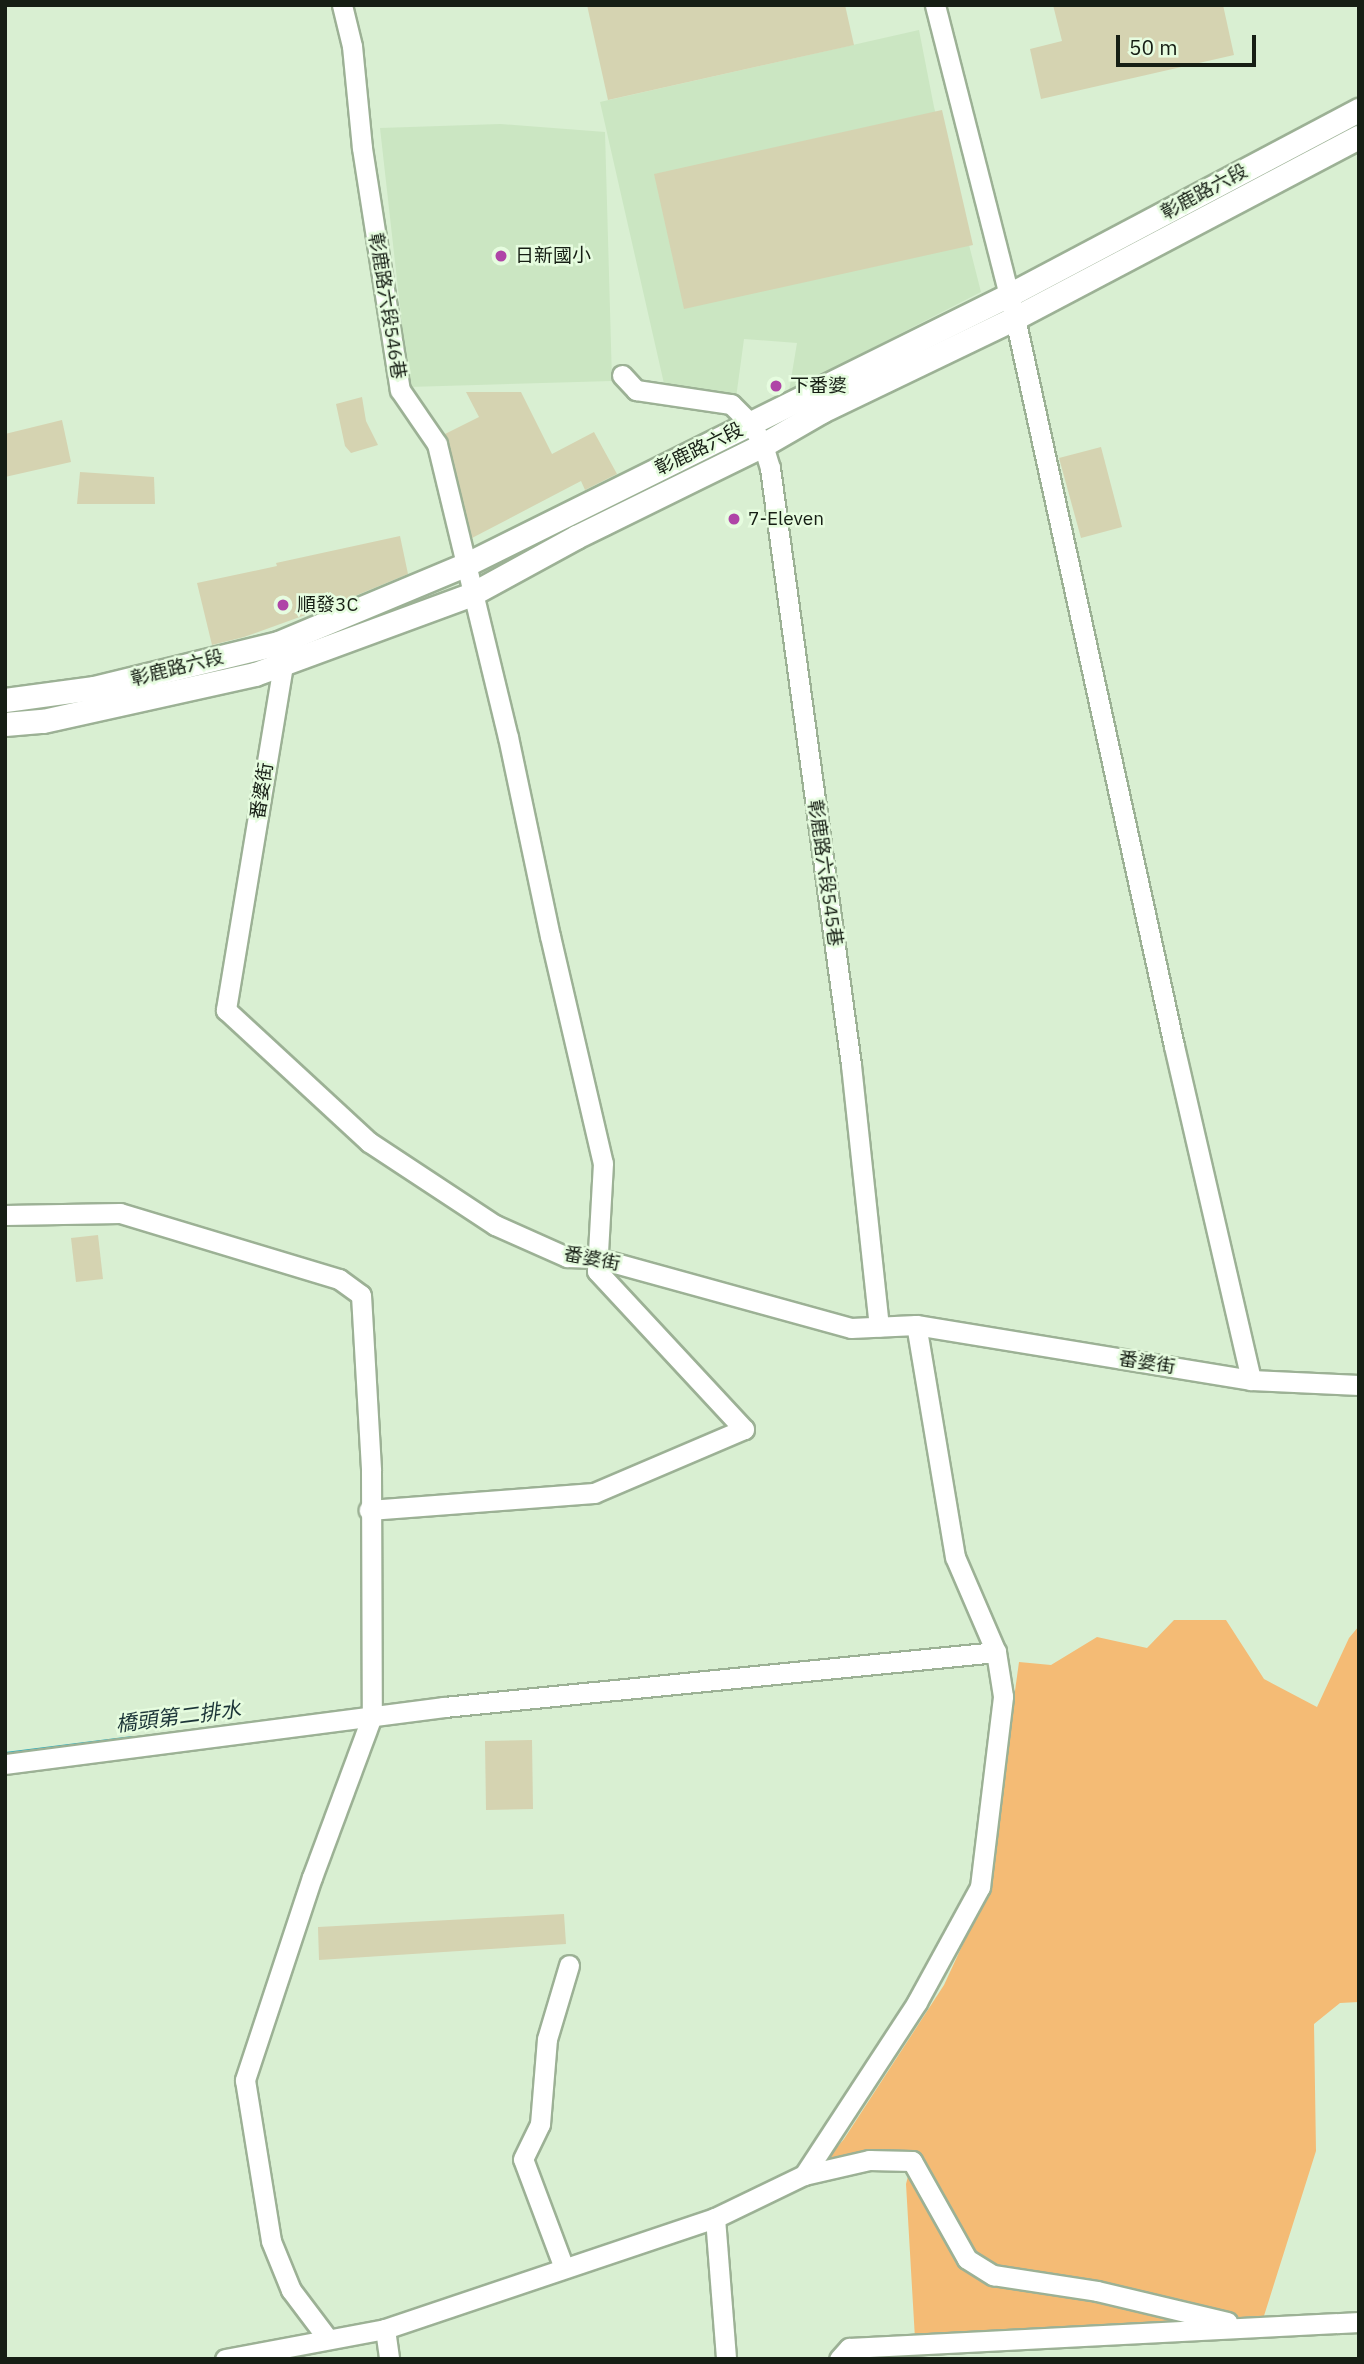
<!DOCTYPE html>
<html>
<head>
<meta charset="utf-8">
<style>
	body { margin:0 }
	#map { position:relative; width:1364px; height:2364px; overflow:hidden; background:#d9efd2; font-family:"IBM Plex Sans","Noto Sans TC",sans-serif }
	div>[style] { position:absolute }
	.built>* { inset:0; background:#cbe6c2 }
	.green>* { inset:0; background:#f4bb75 }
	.stream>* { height:5px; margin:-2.5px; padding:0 2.5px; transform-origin:2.5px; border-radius:2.5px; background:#35abb7 }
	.building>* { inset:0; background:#d5d3b1 }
	.roads { filter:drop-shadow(2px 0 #9cb195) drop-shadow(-2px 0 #9cb195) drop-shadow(0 2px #9cb195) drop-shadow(0 -2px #9cb195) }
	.minor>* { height:19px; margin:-9.5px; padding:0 9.5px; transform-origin:9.5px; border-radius:9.5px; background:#fff }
	.major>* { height:23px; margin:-11.5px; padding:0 11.5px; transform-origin:11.5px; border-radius:11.5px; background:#fff }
	.dots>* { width:19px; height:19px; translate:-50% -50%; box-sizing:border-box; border:4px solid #e6fcdf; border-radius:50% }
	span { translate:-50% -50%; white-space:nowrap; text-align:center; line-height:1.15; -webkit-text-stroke:5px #e6fcdf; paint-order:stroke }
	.street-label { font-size:19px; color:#161e14 }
	.poi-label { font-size:19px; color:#161e14 }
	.left { translate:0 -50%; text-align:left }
	.water-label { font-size:21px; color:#1b3437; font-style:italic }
	.frame { position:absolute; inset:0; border:7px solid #161e14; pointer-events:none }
	.scale { position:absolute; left:1116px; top:35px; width:140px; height:32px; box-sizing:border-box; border:4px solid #161e14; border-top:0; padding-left:9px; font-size:21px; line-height:24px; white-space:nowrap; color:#161e14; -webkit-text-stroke:5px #e6fcdf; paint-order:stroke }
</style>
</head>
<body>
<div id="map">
	<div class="built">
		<div style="clip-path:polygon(919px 30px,934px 107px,981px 292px,789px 391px,797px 343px,744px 339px,736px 398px,665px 388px,600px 102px)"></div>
		<div style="clip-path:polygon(500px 124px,605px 132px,612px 381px,409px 387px,380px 128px)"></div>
	</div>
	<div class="green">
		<div style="clip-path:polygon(1174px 1620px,1226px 1620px,1264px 1679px,1317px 1707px,1349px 1638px,1359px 1626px,1359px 2002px,1340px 2003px,1314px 2024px,1316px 2151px,1263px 2319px,915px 2339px,906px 2184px,913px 2157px,823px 2164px,844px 2139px,944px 1985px,987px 1892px,1019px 1662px,1051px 1665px,1097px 1637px,1147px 1648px)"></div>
	</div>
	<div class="stream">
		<div style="left:5px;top:1754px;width:128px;rotate:-7.2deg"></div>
	</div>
	<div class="building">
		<div style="clip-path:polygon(587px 5px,845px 5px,854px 45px,608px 100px)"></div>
		<div style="clip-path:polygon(1053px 5px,1223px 5px,1234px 55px,1041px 99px,1030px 49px,1062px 41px)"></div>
		<div style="clip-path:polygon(942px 110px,973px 245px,684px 309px,654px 174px)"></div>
		<div style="clip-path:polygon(466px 392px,521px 392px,552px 454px,594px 432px,617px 474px,585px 490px,581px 481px,472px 538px,445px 434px,479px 417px)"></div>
		<div style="clip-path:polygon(362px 397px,366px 421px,378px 445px,351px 453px,345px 446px,336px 404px)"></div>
		<div style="clip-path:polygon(62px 420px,71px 462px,5px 477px,5px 434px)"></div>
		<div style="clip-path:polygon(1101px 447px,1122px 527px,1081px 538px,1059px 458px)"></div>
		<div style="clip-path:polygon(80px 472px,154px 477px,155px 504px,77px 504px)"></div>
		<div style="clip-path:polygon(400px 536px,408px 574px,333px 605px,244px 637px,212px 645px,197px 583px,277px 566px,276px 563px)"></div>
		<div style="clip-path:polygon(98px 1235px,103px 1279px,76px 1282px,71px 1238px)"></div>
		<div style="clip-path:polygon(532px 1740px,533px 1809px,486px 1810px,485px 1741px)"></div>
		<div style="clip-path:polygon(564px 1914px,566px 1944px,319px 1960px,318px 1927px)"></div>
	</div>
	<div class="roads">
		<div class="minor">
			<div style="left:342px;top:5px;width:42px;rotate:76.3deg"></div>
			<div style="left:352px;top:46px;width:102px;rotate:84.4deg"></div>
			<div style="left:362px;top:148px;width:245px;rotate:81.1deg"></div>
			<div style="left:400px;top:390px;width:65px;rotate:55.6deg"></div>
			<div style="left:437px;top:444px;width:301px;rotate:76.4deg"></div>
			<div style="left:508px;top:737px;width:203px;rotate:78.1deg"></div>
			<div style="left:550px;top:936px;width:233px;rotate:76.9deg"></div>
			<div style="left:603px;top:1163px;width:108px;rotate:93.2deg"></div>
			<div style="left:597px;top:1271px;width:216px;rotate:47.1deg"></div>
			<div style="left:744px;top:1429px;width:163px;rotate:156.9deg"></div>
			<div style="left:594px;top:1493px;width:226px;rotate:175.7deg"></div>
			<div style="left:935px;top:5px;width:323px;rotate:75.7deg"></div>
			<div style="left:1015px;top:318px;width:745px;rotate:77.68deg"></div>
			<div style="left:1174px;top:1046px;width:343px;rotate:77deg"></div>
			<div style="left:622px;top:375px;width:21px;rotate:47deg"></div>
			<div style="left:636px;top:390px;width:96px;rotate:8.4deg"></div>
			<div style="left:731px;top:404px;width:28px;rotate:45deg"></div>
			<div style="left:751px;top:424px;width:24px;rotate:60deg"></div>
			<div style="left:763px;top:445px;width:24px;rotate:73deg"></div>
			<div style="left:770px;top:468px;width:602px;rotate:82.27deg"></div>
			<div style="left:851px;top:1065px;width:263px;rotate:83.9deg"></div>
			<div style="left:280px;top:651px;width:14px;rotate:78deg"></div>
			<div style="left:283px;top:665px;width:350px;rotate:99.4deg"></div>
			<div style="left:226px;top:1010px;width:195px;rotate:42.7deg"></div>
			<div style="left:369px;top:1142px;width:151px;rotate:33.4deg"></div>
			<div style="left:495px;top:1225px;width:79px;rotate:24deg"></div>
			<div style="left:567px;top:1257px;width:30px;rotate:2deg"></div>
			<div style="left:597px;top:1258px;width:263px;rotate:15.4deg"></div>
			<div style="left:851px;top:1328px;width:65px;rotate:-2.6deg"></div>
			<div style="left:916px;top:1325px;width:339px;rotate:9.3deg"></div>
			<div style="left:1251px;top:1380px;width:108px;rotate:2.7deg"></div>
			<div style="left:5px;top:1215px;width:115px;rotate:-1deg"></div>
			<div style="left:120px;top:1213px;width:229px;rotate:16.8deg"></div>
			<div style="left:339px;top:1279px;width:27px;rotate:36deg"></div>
			<div style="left:361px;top:1295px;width:176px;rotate:86.7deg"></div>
			<div style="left:371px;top:1471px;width:245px;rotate:89.8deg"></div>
			<div style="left:372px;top:1716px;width:172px;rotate:110.4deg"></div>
			<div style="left:312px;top:1877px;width:214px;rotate:108.3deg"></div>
			<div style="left:245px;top:2080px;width:163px;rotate:80.8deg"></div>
			<div style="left:271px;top:2241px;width:53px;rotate:67.8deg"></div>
			<div style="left:291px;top:2290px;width:61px;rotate:52.9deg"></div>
			<div style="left:5px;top:1764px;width:443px;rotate:-7.4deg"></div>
			<div style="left:444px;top:1707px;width:555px;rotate:-5.69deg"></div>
			<div style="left:804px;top:2175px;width:67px;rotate:-13deg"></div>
			<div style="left:869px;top:2160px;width:43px;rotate:1.3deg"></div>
			<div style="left:912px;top:2161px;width:112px;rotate:60.7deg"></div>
			<div style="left:967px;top:2259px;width:31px;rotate:32deg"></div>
			<div style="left:993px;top:2275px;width:105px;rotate:8.7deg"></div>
			<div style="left:1097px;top:2291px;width:134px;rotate:13.4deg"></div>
			<div style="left:715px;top:2218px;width:141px;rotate:85.5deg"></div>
			<div style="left:564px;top:2268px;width:116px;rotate:-110.6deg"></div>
			<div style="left:523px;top:2159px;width:39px;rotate:-64deg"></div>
			<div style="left:540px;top:2124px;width:85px;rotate:-85.3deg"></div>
			<div style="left:547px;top:2039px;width:77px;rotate:-73.4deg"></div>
			<div style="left:385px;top:2329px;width:30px;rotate:82deg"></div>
			<div style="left:225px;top:2359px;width:163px;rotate:-10.6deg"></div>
			<div style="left:385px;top:2329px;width:348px;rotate:-18.6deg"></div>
			<div style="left:715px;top:2218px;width:99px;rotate:-25.8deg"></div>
			<div style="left:804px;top:2175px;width:207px;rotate:-56.8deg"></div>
			<div style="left:917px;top:2002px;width:131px;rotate:-61.3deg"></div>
			<div style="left:980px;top:1887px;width:192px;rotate:-83.1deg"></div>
			<div style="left:1003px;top:1696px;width:45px;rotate:-99deg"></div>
			<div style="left:996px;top:1652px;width:103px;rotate:-113.3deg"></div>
			<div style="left:955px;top:1557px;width:235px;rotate:-99.5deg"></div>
			<div style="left:839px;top:2359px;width:15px;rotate:-48deg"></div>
			<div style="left:849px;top:2348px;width:511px;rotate:-2.92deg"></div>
		</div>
		<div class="major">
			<div style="left:5px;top:700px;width:90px;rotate:-7.7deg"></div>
			<div style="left:94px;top:688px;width:189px;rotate:-13.7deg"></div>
			<div style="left:278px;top:643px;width:205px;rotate:-22.7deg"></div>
			<div style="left:467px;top:564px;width:605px;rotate:-26.4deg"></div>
			<div style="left:1009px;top:295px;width:396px;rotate:-27.9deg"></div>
			<div style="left:5px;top:724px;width:38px;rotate:-5deg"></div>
			<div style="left:43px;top:721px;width:217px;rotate:-12.5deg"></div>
			<div style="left:255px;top:674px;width:231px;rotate:-20.2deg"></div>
			<div style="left:472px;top:594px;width:119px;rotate:-28.7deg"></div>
			<div style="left:576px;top:537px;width:208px;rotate:-26.2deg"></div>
			<div style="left:763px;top:445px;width:68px;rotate:-30deg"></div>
			<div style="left:822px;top:411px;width:214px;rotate:-25.7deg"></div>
			<div style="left:1015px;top:318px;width:389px;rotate:-27.8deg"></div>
		</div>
	</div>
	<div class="dots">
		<div style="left:501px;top:256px;background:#af45a7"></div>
		<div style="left:776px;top:386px;background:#af45a7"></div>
		<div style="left:734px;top:519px;background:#af45a7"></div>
		<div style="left:283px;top:605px;background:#af45a7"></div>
	</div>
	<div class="street-label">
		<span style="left:1204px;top:192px;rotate:-28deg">彰鹿路六段</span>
		<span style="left:387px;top:306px;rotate:81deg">彰鹿路六段546巷</span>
		<span style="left:699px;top:449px;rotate:-26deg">彰鹿路六段</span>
		<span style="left:177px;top:668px;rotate:-14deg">彰鹿路六段</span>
		<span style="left:262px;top:791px;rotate:-81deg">番婆街</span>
		<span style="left:825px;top:873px;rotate:82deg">彰鹿路六段545巷</span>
		<span style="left:592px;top:1259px;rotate:11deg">番婆街</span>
		<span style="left:1147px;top:1363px;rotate:9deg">番婆街</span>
	</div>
	<div class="poi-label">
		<span class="left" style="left:515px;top:256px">日新國小</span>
		<span class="left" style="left:790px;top:386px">下番婆</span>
		<span class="left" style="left:748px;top:519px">7-Eleven</span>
		<span class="left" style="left:297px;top:605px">順發3C</span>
	</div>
	<div class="water-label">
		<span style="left:178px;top:1716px;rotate:-7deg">橋頭第二排水</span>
	</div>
	<div class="frame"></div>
	<div class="scale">50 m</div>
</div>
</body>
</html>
